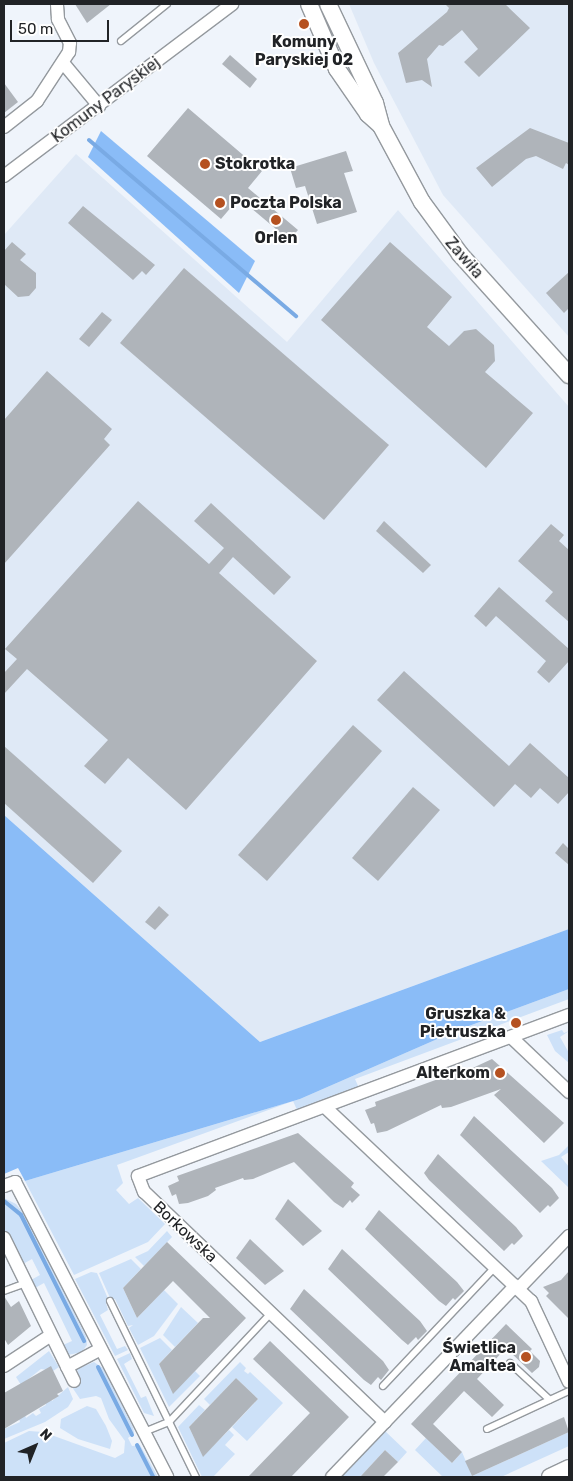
<!DOCTYPE html>
<html>
<head>
<meta charset="utf-8">
<style>
	body { margin:0 }
	#map { position:relative; width:573px; height:1481px; overflow:hidden; background:#eff4fb; font-family:Rubik,sans-serif }
	div>[style] { position:absolute }
	.built>* { inset:0; background:#dfe9f6 }
	.green>* { inset:0; background:#cde1f8 }
	.forest>* { inset:0; background:#8abcf7 }
	.stream>* { height:4px; margin:-2px; padding:0 2px; transform-origin:2px; border-radius:2px; background:#79aae4 }
	.building>* { inset:0; background:#afb4ba }
	.roads { filter:drop-shadow(1px 0 #94999e) drop-shadow(-1px 0 #94999e) drop-shadow(0 1px #94999e) drop-shadow(0 -1px #94999e) }
	.service>* { height:6px; margin:-3px; padding:0 3px; transform-origin:3px; border-radius:3px; background:#fff }
	.minor>* { height:12px; margin:-6px; padding:0 6px; transform-origin:6px; border-radius:6px; background:#fff }
	.tertiary>* { height:16px; margin:-8px; padding:0 8px; transform-origin:8px; border-radius:8px; background:#fff }
	.dots>* { width:14px; height:14px; translate:-50% -50%; box-sizing:border-box; border:2px solid #fff; border-radius:50% }
	span { translate:-50% -50%; white-space:nowrap; text-align:center; line-height:1.15; -webkit-text-stroke:4px #fff; paint-order:stroke }
	.poi-label { font-size:16px; color:#212326; font-weight:700 }
	.left { translate:0 -50%; text-align:left }
	.right { translate:-100% -50%; text-align:right }
	.street-label { font-size:16px; color:#212326 }
	.frame { position:absolute; inset:0; border:5px solid #212326; pointer-events:none }
	.north { position:absolute; left:10px; top:1421px; width:50px; height:50px; -webkit-text-stroke:4px #fff; paint-order:stroke; rotate:44deg; font-size:14px; font-weight:700; line-height:20px; text-align:center; color:#212326 }
	.north::after { content:''; display:block; margin:auto; width:18px; height:22px; background:#212326; clip-path:polygon(50% 0,100% 100%,50% 72%,0 100%) }
	.scale { position:absolute; left:10px; top:20px; width:99px; height:22px; box-sizing:border-box; border:2px solid #212326; border-top:0; padding-left:6px; font-size:15px; line-height:18px; white-space:nowrap; color:#212326; -webkit-text-stroke:4px #fff; paint-order:stroke }
</style>
</head>
<body>
<div id="map">
	<div class="built">
		<div style="clip-path:polygon(349px 4px,569px 4px,569px 337px,443px 195px,374px 63px)"></div>
		<div style="clip-path:polygon(76px 154px,287px 342px,398px 210px,569px 407px,569px 929px,260px 1042px,4px 815px,4px 235px)"></div>
	</div>
	<div class="green">
		<div style="clip-path:polygon(569px 989px,569px 999px,355px 1079px,359px 1088px,297px 1110px,293px 1101px,117px 1165px,123px 1183px,116px 1190px,129px 1204px,138px 1198px,165px 1224px,148px 1242px,74px 1275px,25px 1181px,300px 1099px,458px 1030px)"></div>
		<div style="clip-path:polygon(562px 1030px,564px 1033px,569px 1031px,560px 1037px,569px 1053px,569px 1063px,555px 1051px,547px 1035px)"></div>
		<div style="clip-path:polygon(569px 1145px,569px 1152px,561px 1157px,569px 1167px,569px 1188px,541px 1161px,559px 1155px)"></div>
		<div style="clip-path:polygon(4px 1198px,16px 1204px,24px 1214px,86px 1336px,87px 1345px,82px 1352px,68px 1355px,63px 1345px,72px 1341px,44px 1283px,35px 1288px,31px 1280px,40px 1275px,32px 1259px,23px 1264px,4px 1230px)"></div>
		<div style="clip-path:polygon(167px 1231px,172px 1237px,144px 1266px,135px 1257px,148px 1251px)"></div>
		<div style="clip-path:polygon(131px 1259px,141px 1269px,123px 1288px,137px 1318px,164px 1290px,178px 1304px,154px 1336px,138px 1345px,129px 1328px,133px 1325px,128px 1326px,115px 1299px,111px 1300px,99px 1273px)"></div>
		<div style="clip-path:polygon(91px 1272px,97px 1273px,109px 1301px,106px 1303px,108px 1310px,100px 1315px,117px 1349px,125px 1346px,128px 1350px,115px 1356px,75px 1279px)"></div>
		<div style="clip-path:polygon(181px 1307px,198px 1323px,175px 1347px,163px 1335px)"></div>
		<div style="clip-path:polygon(160px 1338px,172px 1350px,159px 1364px,173px 1393px,195px 1371px,200px 1376px,169px 1407px,140px 1348px)"></div>
		<div style="clip-path:polygon(49px 1351px,59px 1367px,53px 1371px,41px 1369px,21px 1385px,16px 1377px)"></div>
		<div style="clip-path:polygon(130px 1353px,132px 1359px,124px 1364px,141px 1398px,146px 1396px,154px 1416px,144px 1413px,117px 1359px)"></div>
		<div style="clip-path:polygon(94px 1362px,103px 1368px,133px 1427px,134px 1433px,128px 1438px,132px 1446px,140px 1445px,158px 1477px,4px 1477px,4px 1443px,29px 1431px,43px 1432px,115px 1458px,124px 1453px,125px 1441px,109px 1419px,101px 1398px,96px 1396px,80px 1399px,72px 1387px,81px 1383px,77px 1369px)"></div>
		<div style="clip-path:polygon(240px 1362px,246px 1368px,244px 1371px,248px 1374px,250px 1372px,283px 1403px,247px 1441px,232px 1427px,258px 1399px,236px 1378px,210px 1405px,204px 1399px)"></div>
		<div style="clip-path:polygon(68px 1387px,73px 1399px,68px 1407px,45px 1422px,4px 1439px,4px 1429px,20px 1422px,19px 1419px,25px 1415px,26px 1418px,33px 1413px,36px 1416px,41px 1413px,39px 1409px,46px 1405px,45px 1402px,50px 1398px,52px 1401px)"></div>
		<div style="clip-path:polygon(199px 1405px,205px 1410px,189px 1427px,203px 1456px,229px 1430px,234px 1435px,225px 1445px,235px 1454px,213px 1477px,202px 1477px,178px 1427px)"></div>
		<div style="clip-path:polygon(87px 1406px,96px 1409px,106px 1426px,112px 1441px,110px 1449px,78px 1439px,60px 1428px,61px 1419px)"></div>
		<div style="clip-path:polygon(385px 1431px,407px 1452px,398px 1462px,385px 1450px,360px 1477px,341px 1477px)"></div>
		<div style="clip-path:polygon(569px 1432px,569px 1446px,501px 1477px,443px 1477px,415px 1450px,426px 1438px,452px 1463px,462px 1452px,472px 1476px)"></div>
	</div>
	<div class="forest">
		<div style="clip-path:polygon(101px 131px,255px 261px,239px 293px,88px 157px)"></div>
		<div style="clip-path:polygon(4px 815px,260px 1042px,569px 929px,569px 989px,458px 1030px,300px 1099px,25px 1181px,18px 1168px,4px 1174px)"></div>
	</div>
	<div class="stream">
		<div style="left:89px;top:140px;width:272px;rotate:40.4deg"></div>
		<div style="left:4px;top:1201px;width:22px;rotate:39deg"></div>
		<div style="left:21px;top:1215px;width:141px;rotate:63.4deg"></div>
		<div style="left:98px;top:1367px;width:76px;rotate:63.4deg"></div>
		<div style="left:137px;top:1445px;width:36px;rotate:63deg"></div>
	</div>
	<div class="building">
		<div style="clip-path:polygon(75px 4px,111px 4px,87px 23px)"></div>
		<div style="clip-path:polygon(445px 4px,505px 4px,530px 28px,479px 77px,464px 62px,478px 49px,462px 30px,443px 46px,439px 45px,427px 59px,432px 87px,422px 80px,406px 83px,398px 53px,447px 12px,449px 8px)"></div>
		<div style="clip-path:polygon(230px 55px,257px 79px,250px 88px,222px 64px)"></div>
		<div style="clip-path:polygon(4px 83px,18px 102px,4px 113px)"></div>
		<div style="clip-path:polygon(188px 108px,262px 171px,248px 188px,298px 230px,289px 240px,239px 198px,221px 219px,147px 156px)"></div>
		<div style="clip-path:polygon(530px 128px,569px 143px,569px 165px,566px 163px,563px 169px,536px 156px,526px 159px,492px 187px,476px 168px)"></div>
		<div style="clip-path:polygon(346px 151px,353px 171px,344px 173px,357px 212px,317px 224px,305px 186px,296px 188px,290px 168px)"></div>
		<div style="clip-path:polygon(83px 206px,155px 265px,146px 275px,142px 271px,133px 280px,68px 223px)"></div>
		<div style="clip-path:polygon(12px 242px,26px 254px,20px 260px,36px 273px,36px 288px,29px 296px,18px 297px,4px 284px,4px 251px)"></div>
		<div style="clip-path:polygon(390px 242px,452px 297px,427px 327px,449px 346px,464px 331px,476px 329px,494px 345px,495px 361px,485px 372px,533px 413px,486px 468px,321px 320px)"></div>
		<div style="clip-path:polygon(184px 268px,389px 445px,324px 520px,120px 343px)"></div>
		<div style="clip-path:polygon(569px 272px,569px 308px,564px 313px,546px 293px)"></div>
		<div style="clip-path:polygon(102px 312px,112px 320px,89px 347px,79px 339px)"></div>
		<div style="clip-path:polygon(47px 371px,112px 429px,104px 439px,110px 445px,4px 564px,4px 420px)"></div>
		<div style="clip-path:polygon(138px 501px,209px 564px,224px 548px,194px 521px,211px 503px,291px 577px,274px 595px,233px 557px,219px 573px,317px 661px,186px 810px,128px 758px,105px 784px,84px 766px,108px 740px,27px 669px,4px 694px,4px 673px,17px 659px,5px 649px)"></div>
		<div style="clip-path:polygon(384px 521px,431px 565px,423px 573px,376px 531px)"></div>
		<div style="clip-path:polygon(551px 524px,564px 535px,559px 541px,569px 550px,569px 622px,545px 601px,553px 592px,518px 561px)"></div>
		<div style="clip-path:polygon(499px 587px,569px 649px,569px 661px,549px 683px,537px 672px,546px 661px,496px 616px,486px 627px,474px 616px)"></div>
		<div style="clip-path:polygon(404px 671px,509px 766px,530px 743px,569px 778px,569px 792px,558px 804px,540px 788px,531px 798px,515px 784px,494px 807px,377px 700px)"></div>
		<div style="clip-path:polygon(353px 725px,382px 751px,267px 881px,238px 855px)"></div>
		<div style="clip-path:polygon(4px 746px,122px 851px,93px 883px,4px 803px)"></div>
		<div style="clip-path:polygon(413px 787px,440px 810px,378px 881px,352px 858px)"></div>
		<div style="clip-path:polygon(563px 843px,569px 849px,569px 865px,555px 853px)"></div>
		<div style="clip-path:polygon(159px 906px,169px 915px,155px 930px,145px 922px)"></div>
		<div style="clip-path:polygon(492px 1059px,564px 1123px,544px 1143px,494px 1095px,501px 1089px,451px 1107px,442px 1108px,441px 1105px,387px 1131px,377px 1133px,374px 1123px,371px 1124px,365px 1110px,376px 1106px,375px 1102px,463px 1070px,464px 1072px)"></div>
		<div style="clip-path:polygon(474px 1116px,552px 1188px,559px 1198px,550px 1207px,548px 1205px,540px 1213px,460px 1135px)"></div>
		<div style="clip-path:polygon(298px 1133px,354px 1183px,351px 1187px,360px 1195px,352px 1203px,350px 1200px,343px 1208px,334px 1202px,294px 1162px,253px 1179px,244px 1180px,243px 1178px,215px 1188px,216px 1190px,208px 1196px,188px 1203px,179px 1204px,176px 1194px,172px 1196px,168px 1186px,179px 1181px,177px 1176px)"></div>
		<div style="clip-path:polygon(438px 1154px,516px 1227px,523px 1236px,514px 1245px,512px 1243px,504px 1251px,429px 1180px,424px 1173px)"></div>
		<div style="clip-path:polygon(288px 1199px,322px 1231px,303px 1246px,275px 1219px)"></div>
		<div style="clip-path:polygon(379px 1210px,457px 1282px,464px 1291px,455px 1300px,453px 1298px,446px 1306px,439px 1301px,365px 1229px)"></div>
		<div style="clip-path:polygon(250px 1239px,284px 1271px,265px 1285px,236px 1258px)"></div>
		<div style="clip-path:polygon(167px 1242px,246px 1318px,173px 1394px,159px 1364px,203px 1318px,210px 1318px,173px 1281px,137px 1318px,123px 1288px)"></div>
		<div style="clip-path:polygon(342px 1249px,420px 1321px,427px 1331px,418px 1340px,416px 1337px,408px 1345px,402px 1340px,328px 1269px)"></div>
		<div style="clip-path:polygon(569px 1271px,569px 1319px,546px 1296px,549px 1293px,543px 1287px,561px 1280px)"></div>
		<div style="clip-path:polygon(304px 1289px,383px 1361px,389px 1370px,381px 1380px,378px 1377px,371px 1385px,364px 1380px,290px 1309px)"></div>
		<div style="clip-path:polygon(4px 1296px,11px 1307px,19px 1301px,31px 1326px,8px 1345px,4px 1338px)"></div>
		<div style="clip-path:polygon(506px 1324px,532px 1349px,530px 1351px,540px 1361px,539px 1367px,532px 1373px,506px 1348px,477px 1379px,504px 1405px,492px 1417px,464px 1391px,433px 1424px,462px 1452px,452px 1463px,411px 1424px)"></div>
		<div style="clip-path:polygon(270px 1341px,349px 1417px,291px 1477px,248px 1477px,310px 1413px,253px 1359px)"></div>
		<div style="clip-path:polygon(51px 1366px,63px 1391px,57px 1394px,59px 1396px,4px 1429px,4px 1393px)"></div>
		<div style="clip-path:polygon(236px 1378px,258px 1399px,203px 1457px,189px 1427px)"></div>
		<div style="clip-path:polygon(564px 1417px,569px 1432px,472px 1476px,465px 1461px)"></div>
		<div style="clip-path:polygon(385px 1450px,398px 1462px,383px 1477px,360px 1477px)"></div>
	</div>
	<div class="roads">
		<div class="service">
			<div style="left:121px;top:41px;width:59px;rotate:-38.8deg"></div>
			<div style="left:4px;top:1291px;width:23px;rotate:-20deg"></div>
			<div style="left:110px;top:1301px;width:196px;rotate:64deg"></div>
			<div style="left:510px;top:1363px;width:54px;rotate:42.8deg"></div>
			<div style="left:383px;top:1386px;width:163px;rotate:-46.7deg"></div>
			<div style="left:487px;top:1429px;width:90px;rotate:-24.9deg"></div>
			<div style="left:144px;top:1432px;width:27px;rotate:-22deg"></div>
			<div style="left:169px;top:1422px;width:149px;rotate:-46.9deg"></div>
		</div>
		<div class="minor">
			<div style="left:64px;top:64px;width:55px;rotate:50.2deg"></div>
			<div style="left:4px;top:127px;width:42px;rotate:-38.2deg"></div>
			<div style="left:37px;top:101px;width:59px;rotate:-56.9deg"></div>
			<div style="left:69px;top:52px;width:9px;rotate:-84deg"></div>
			<div style="left:70px;top:43px;width:27px;rotate:-117deg"></div>
			<div style="left:58px;top:19px;width:15px;rotate:-94deg"></div>
			<div style="left:4px;top:176px;width:286px;rotate:-37deg"></div>
			<div style="left:511px;top:1037px;width:80px;rotate:43.5deg"></div>
			<div style="left:326px;top:1108px;width:282px;rotate:43.3deg"></div>
			<div style="left:531px;top:1301px;width:89px;rotate:64.9deg"></div>
			<div style="left:4px;top:1186px;width:12px;rotate:-20deg"></div>
			<div style="left:15px;top:1182px;width:332px;rotate:62.7deg"></div>
			<div style="left:4px;top:1238px;width:159px;rotate:63.9deg"></div>
			<div style="left:518px;top:1289px;width:74px;rotate:-46.1deg"></div>
			<div style="left:4px;top:1366px;width:56px;rotate:-33.4deg"></div>
			<div style="left:67px;top:1367px;width:38px;rotate:-28deg"></div>
			<div style="left:385px;top:1422px;width:333px;rotate:-136.3deg"></div>
			<div style="left:144px;top:1192px;width:17px;rotate:-111deg"></div>
			<div style="left:138px;top:1176px;width:460px;rotate:-20.5deg"></div>
			<div style="left:332px;top:1477px;width:265px;rotate:-46.2deg"></div>
		</div>
		<div class="tertiary">
			<div style="left:309px;top:4px;width:71px;rotate:66.7deg"></div>
			<div style="left:337px;top:69px;width:55px;rotate:55.4deg"></div>
			<div style="left:368px;top:114px;width:15px;rotate:42deg"></div>
			<div style="left:328px;top:4px;width:110px;rotate:64.6deg"></div>
			<div style="left:375px;top:103px;width:24px;rotate:75deg"></div>
			<div style="left:381px;top:126px;width:86px;rotate:61.7deg"></div>
			<div style="left:422px;top:202px;width:64px;rotate:53.8deg"></div>
			<div style="left:460px;top:254px;width:163px;rotate:48deg"></div>
			<div style="left:550px;top:1477px;width:21px;rotate:-25deg"></div>
		</div>
	</div>
	<div class="dots">
		<div style="left:304px;top:24px;background:#b55120"></div>
		<div style="left:205px;top:164px;background:#b55120"></div>
		<div style="left:220px;top:203px;background:#b55120"></div>
		<div style="left:276px;top:220px;background:#b55120"></div>
		<div style="left:516px;top:1023px;background:#b55120"></div>
		<div style="left:500px;top:1073px;background:#b55120"></div>
		<div style="left:526px;top:1357px;background:#b55120"></div>
	</div>
	<div class="poi-label">
		<span style="left:304px;top:51px">Komuny<br>Paryskiej 02</span>
		<span class="left" style="left:215px;top:164px">Stokrotka</span>
		<span class="left" style="left:230px;top:203px">Poczta Polska</span>
		<span style="left:276px;top:238px">Orlen</span>
		<span class="right" style="left:506px;top:1023px">Gruszka &amp;<br>Pietruszka</span>
		<span class="right" style="left:490px;top:1073px">Alterkom</span>
		<span class="right" style="left:516px;top:1357px">Świetlica<br>Amaltea</span>
	</div>
	<div class="street-label">
		<span style="left:106px;top:100px;rotate:-37deg">Komuny Paryskiej</span>
		<span style="left:464px;top:258px;rotate:49deg">Zawiła</span>
		<span style="left:185px;top:1232px;rotate:43deg">Borkowska</span>
	</div>
	<div class="frame"></div>
	<div class="north">N</div>
	<div class="scale">50 m</div>
</div>
</body>
</html>
